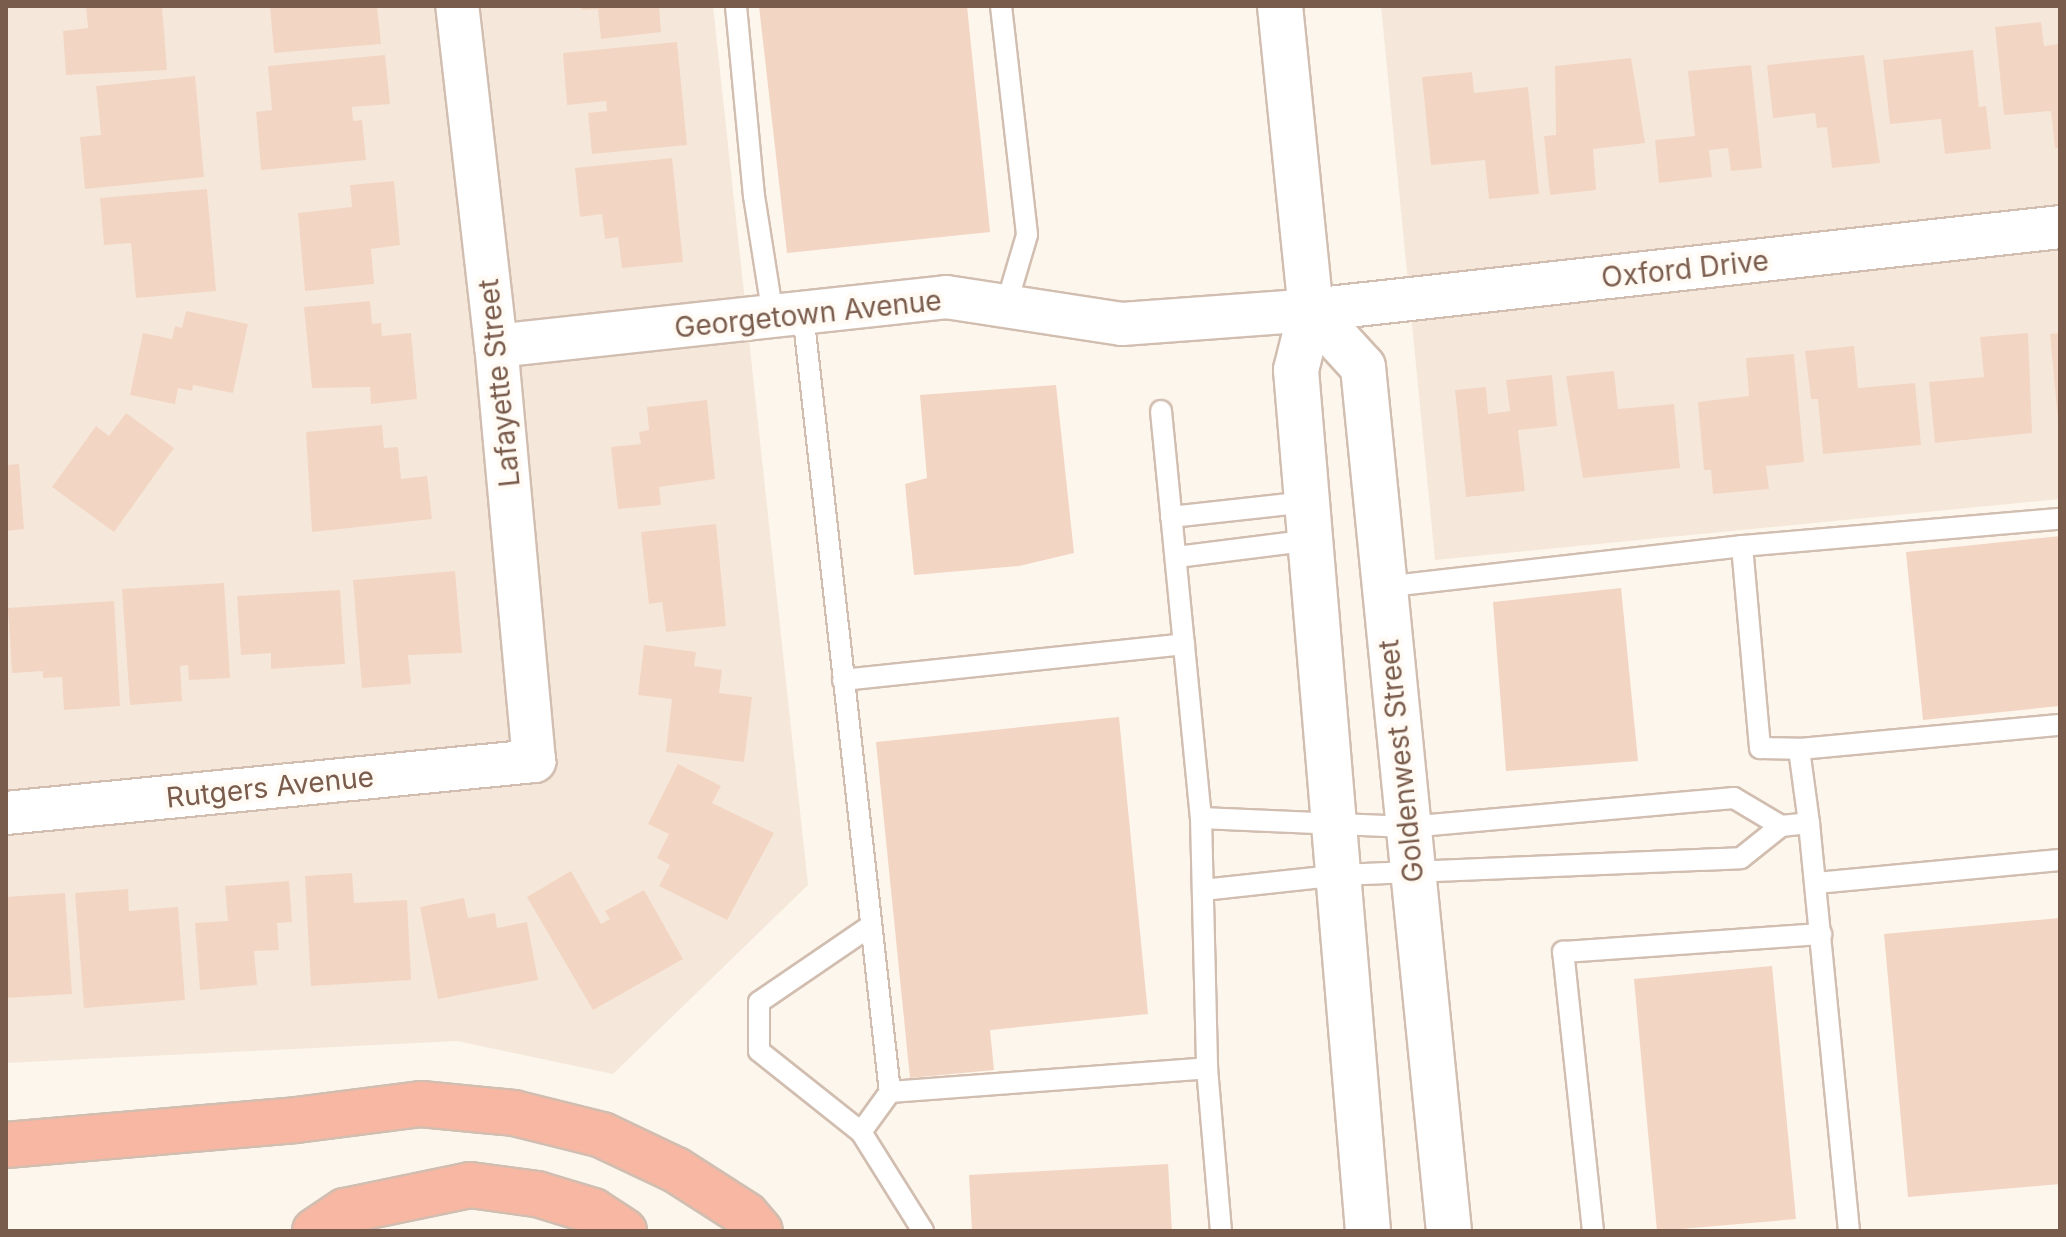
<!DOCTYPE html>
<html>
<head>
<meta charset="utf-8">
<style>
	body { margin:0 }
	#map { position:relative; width:2066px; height:1237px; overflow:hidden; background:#fdf6ec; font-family:Inter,sans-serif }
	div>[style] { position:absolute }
	.residential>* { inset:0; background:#f5e8da }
	.building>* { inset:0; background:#f3d5c3 }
	.roads { filter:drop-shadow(2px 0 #d1beb0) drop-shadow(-2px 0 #d1beb0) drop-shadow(0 2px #d1beb0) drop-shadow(0 -2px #d1beb0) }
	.lane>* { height:20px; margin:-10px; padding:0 10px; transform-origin:10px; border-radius:10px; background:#fff }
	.street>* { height:42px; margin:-21px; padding:0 21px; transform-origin:21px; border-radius:21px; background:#fff }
	.secondary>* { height:44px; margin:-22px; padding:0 22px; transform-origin:22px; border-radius:22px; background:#fff }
	.highway>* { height:44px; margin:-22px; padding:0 22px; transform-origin:22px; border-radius:22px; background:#f7b7a3 }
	span { translate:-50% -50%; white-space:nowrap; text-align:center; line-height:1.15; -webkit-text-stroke:8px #fffaf3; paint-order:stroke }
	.street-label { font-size:28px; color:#7a5c4d }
	.frame { position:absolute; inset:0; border:8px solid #7a5c4d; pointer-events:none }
</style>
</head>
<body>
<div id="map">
	<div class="residential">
		<div style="clip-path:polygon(6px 6px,713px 6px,808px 885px,613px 1074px,457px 1041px,6px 1063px)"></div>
		<div style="clip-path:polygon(1381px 6px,2060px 6px,2060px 499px,1435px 560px)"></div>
	</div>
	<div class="building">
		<div style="clip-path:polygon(86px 6px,162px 6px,167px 70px,66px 75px,63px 31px,88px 28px)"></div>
		<div style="clip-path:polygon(270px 6px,377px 6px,381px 44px,274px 53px)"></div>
		<div style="clip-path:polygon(581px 6px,659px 6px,661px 32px,601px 39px,598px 9px,582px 10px)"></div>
		<div style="clip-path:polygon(759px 6px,967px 6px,990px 232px,787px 253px)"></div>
		<div style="clip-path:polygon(2041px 22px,2044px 46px,2060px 44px,2060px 148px,2055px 148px,2051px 111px,2004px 115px,1995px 27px)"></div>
		<div style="clip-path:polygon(677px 42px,687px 145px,592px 154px,588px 113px,607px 111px,606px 101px,567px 105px,563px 53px)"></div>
		<div style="clip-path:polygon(1973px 50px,1979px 107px,1986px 106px,1991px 149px,1945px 154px,1941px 119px,1890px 124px,1883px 60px)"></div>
		<div style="clip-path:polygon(385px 55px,390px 104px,352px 107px,353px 121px,362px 120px,366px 160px,261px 170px,256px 112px,272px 110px,268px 66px)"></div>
		<div style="clip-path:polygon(1864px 55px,1880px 163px,1832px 168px,1827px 127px,1817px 128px,1815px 113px,1773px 118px,1767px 65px)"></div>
		<div style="clip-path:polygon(1631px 58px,1645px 143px,1593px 149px,1596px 190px,1550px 195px,1544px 136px,1556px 135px,1555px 66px)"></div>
		<div style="clip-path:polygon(1751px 65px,1762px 168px,1731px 171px,1728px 148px,1709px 150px,1712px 177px,1659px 183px,1655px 140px,1695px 136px,1688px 71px)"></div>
		<div style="clip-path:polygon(1472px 72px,1474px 93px,1528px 87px,1539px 194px,1489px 199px,1485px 160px,1431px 165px,1422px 77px)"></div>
		<div style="clip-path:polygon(195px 76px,204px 177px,85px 189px,80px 137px,101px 135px,96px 86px)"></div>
		<div style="clip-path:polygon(672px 158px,683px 262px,622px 268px,618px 237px,605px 239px,602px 214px,580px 217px,575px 168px)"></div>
		<div style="clip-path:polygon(394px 181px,400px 245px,371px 249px,374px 284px,305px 291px,298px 213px,352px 207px,350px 185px)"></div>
		<div style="clip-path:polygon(207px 189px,216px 291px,136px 298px,131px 243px,104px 245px,100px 198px)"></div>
		<div style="clip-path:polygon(370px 301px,372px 324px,381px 323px,382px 336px,411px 333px,417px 399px,371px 404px,370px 387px,312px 388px,304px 307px)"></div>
		<div style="clip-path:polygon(186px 311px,248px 324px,233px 393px,193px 385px,192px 391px,178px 388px,175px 404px,130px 395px,143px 333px,172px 339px,175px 326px,182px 328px)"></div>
		<div style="clip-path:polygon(2028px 333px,2032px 433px,1935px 443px,1929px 382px,1984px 377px,1980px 337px)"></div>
		<div style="clip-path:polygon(2060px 333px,2060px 419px,2058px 420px,2050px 334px)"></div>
		<div style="clip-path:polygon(1854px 346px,1858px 388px,1915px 383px,1921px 445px,1823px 454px,1818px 399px,1811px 399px,1805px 351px)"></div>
		<div style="clip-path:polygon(1794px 354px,1804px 462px,1766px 466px,1769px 489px,1713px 494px,1711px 470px,1704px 470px,1698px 402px,1749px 396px,1746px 358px)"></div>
		<div style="clip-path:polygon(1614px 371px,1618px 409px,1674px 404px,1680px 468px,1583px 478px,1566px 376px)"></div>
		<div style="clip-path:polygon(1552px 375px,1557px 426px,1518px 430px,1525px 491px,1466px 497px,1455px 390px,1486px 387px,1488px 414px,1510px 411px,1506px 380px)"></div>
		<div style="clip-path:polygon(1056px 385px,1074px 553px,1019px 566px,914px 575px,905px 484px,927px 478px,920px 395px)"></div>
		<div style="clip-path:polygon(707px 400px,715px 479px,659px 487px,661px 505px,618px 509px,611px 447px,641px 444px,639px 432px,649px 430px,647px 407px)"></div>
		<div style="clip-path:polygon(126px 413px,174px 448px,114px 532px,52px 487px,96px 426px,109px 436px)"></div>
		<div style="clip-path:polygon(382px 425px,384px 448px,398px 447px,401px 479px,427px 476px,432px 519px,312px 532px,306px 432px)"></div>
		<div style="clip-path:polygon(19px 464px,24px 529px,6px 531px,6px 465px)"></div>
		<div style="clip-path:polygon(716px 524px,726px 626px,666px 632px,662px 602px,649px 604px,641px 532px)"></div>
		<div style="clip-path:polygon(2060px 536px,2060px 706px,1923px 720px,1906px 552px)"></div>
		<div style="clip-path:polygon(455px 571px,462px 653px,408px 655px,411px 684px,362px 688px,353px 580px)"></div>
		<div style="clip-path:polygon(224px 583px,230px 678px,189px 680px,188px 665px,180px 666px,182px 701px,130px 705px,122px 589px)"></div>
		<div style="clip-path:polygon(1621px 588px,1638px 761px,1506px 771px,1493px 602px)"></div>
		<div style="clip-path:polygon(340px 590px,345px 664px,271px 669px,271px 653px,241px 655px,237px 596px)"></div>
		<div style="clip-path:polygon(114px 601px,120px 706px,64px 710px,62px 677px,43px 678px,43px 671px,12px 673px,8px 608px)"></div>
		<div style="clip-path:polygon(644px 645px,696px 652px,694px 666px,722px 670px,719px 693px,752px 697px,744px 762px,666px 752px,672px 699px,638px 695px)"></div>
		<div style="clip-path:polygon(1119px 717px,1148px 1014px,990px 1030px,994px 1070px,910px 1078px,876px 742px)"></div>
		<div style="clip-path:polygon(678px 764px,721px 786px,712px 803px,774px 833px,727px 920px,659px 886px,670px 865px,657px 858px,669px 834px,648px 824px)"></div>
		<div style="clip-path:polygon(571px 871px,601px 924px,610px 919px,605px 911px,644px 890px,683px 959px,593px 1010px,527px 897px)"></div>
		<div style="clip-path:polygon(352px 873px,354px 903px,407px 900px,411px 980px,311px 986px,305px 876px)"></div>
		<div style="clip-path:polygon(289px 881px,292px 922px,277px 923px,279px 950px,254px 951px,257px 985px,200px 990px,195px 923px,228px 921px,225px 886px)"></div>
		<div style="clip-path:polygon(128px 889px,129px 911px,178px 907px,185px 1000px,84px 1008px,75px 893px)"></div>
		<div style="clip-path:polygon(65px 893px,72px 994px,6px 998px,6px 897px)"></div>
		<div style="clip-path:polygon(464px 898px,468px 918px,495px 913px,497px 928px,527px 922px,538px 980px,438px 999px,420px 907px)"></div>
		<div style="clip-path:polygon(2060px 918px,2060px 1184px,1908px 1197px,1884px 934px)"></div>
		<div style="clip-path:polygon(1772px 966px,1796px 1219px,1657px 1231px,1634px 979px)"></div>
		<div style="clip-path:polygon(1168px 1164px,1172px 1231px,972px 1231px,969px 1175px)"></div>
	</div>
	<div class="roads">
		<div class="lane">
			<div style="left:736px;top:6px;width:191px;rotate:84.6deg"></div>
			<div style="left:754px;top:196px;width:121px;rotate:81deg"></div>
			<div style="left:1001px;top:6px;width:230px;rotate:83.5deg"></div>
			<div style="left:1027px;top:235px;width:74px;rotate:106.5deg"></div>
			<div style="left:803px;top:313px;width:784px;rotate:83.63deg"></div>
			<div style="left:1161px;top:411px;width:409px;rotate:84.4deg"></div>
			<div style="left:1201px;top:818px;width:250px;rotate:88.6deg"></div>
			<div style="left:1207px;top:1068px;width:164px;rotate:85.1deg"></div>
			<div style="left:1171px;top:517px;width:137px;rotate:-6.3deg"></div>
			<div style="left:1742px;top:546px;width:203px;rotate:84.9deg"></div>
			<div style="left:1760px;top:748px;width:39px;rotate:1deg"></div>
			<div style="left:1799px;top:749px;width:262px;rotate:-5.3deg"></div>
			<div style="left:1177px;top:557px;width:136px;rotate:-7.2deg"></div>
			<div style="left:1383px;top:587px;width:361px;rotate:-6.5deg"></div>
			<div style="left:1742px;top:546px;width:319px;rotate:-4.9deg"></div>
			<div style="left:843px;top:680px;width:343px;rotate:-6deg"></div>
			<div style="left:1799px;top:749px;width:75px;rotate:82.3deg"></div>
			<div style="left:1201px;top:818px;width:207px;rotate:2.5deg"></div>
			<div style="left:1408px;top:827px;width:327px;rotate:-5.1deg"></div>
			<div style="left:1734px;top:798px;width:55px;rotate:30.8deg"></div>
			<div style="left:1816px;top:883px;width:245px;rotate:-5.4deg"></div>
			<div style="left:1203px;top:890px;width:138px;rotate:-6.2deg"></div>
			<div style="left:1340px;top:875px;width:401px;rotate:-2.4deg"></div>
			<div style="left:1741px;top:858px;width:51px;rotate:-38.7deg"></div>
			<div style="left:1781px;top:826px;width:28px;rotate:-6deg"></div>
			<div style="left:1809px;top:823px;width:410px;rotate:84.4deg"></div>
			<div style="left:869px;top:927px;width:133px;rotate:145.7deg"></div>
			<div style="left:759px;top:1002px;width:49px;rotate:90deg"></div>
			<div style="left:759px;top:1051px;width:130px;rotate:38.5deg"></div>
			<div style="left:861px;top:1132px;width:117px;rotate:57.9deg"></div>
			<div style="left:861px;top:1132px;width:49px;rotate:-54.1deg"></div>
			<div style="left:890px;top:1092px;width:318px;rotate:-4.3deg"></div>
			<div style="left:1593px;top:1231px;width:281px;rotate:-96.1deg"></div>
			<div style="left:1563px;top:952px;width:259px;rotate:-4deg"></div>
		</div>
		<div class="street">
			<div style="left:496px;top:346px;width:453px;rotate:-6.2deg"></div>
			<div style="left:946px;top:297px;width:178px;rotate:8.7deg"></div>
			<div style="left:1122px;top:324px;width:190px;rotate:-4.2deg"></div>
			<div style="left:1311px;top:310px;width:754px;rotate:-6.32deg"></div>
			<div style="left:6px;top:813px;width:531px;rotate:-5.62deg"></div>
			<div style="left:534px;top:761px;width:417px;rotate:-95.2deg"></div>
			<div style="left:496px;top:346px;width:342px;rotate:-96.5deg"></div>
		</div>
		<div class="secondary">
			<div style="left:1280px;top:6px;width:306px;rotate:84.2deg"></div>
			<div style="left:1311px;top:310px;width:62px;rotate:104deg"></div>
			<div style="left:1296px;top:370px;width:864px;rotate:85.22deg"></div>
			<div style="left:1311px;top:310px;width:77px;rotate:47.6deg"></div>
			<div style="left:1363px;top:367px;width:868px;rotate:84.32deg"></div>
		</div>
		<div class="highway">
			<div style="left:6px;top:1145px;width:291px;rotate:-4.9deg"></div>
			<div style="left:296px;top:1120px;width:126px;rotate:-7.3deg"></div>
			<div style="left:421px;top:1104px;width:93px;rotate:5.5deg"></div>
			<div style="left:514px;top:1113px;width:91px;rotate:14deg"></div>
			<div style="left:602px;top:1135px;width:82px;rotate:25.3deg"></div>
			<div style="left:676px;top:1170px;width:83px;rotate:32.7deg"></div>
			<div style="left:746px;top:1215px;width:21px;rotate:49deg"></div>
			<div style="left:315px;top:1231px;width:36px;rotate:-34deg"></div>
			<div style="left:345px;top:1211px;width:128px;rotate:-11.7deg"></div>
			<div style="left:470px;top:1185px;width:68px;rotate:7.7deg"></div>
			<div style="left:537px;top:1194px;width:59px;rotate:16.9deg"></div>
			<div style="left:593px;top:1211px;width:37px;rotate:33deg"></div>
		</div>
	</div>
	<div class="street-label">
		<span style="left:1685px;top:269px;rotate:-6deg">Oxford Drive</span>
		<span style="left:808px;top:314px;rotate:-6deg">Georgetown Avenue</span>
		<span style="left:499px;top:383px;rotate:-96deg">Lafayette Street</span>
		<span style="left:1401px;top:761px;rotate:-96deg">Goldenwest Street</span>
		<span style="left:270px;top:787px;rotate:-6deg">Rutgers Avenue</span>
	</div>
	<div class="frame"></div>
</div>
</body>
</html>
